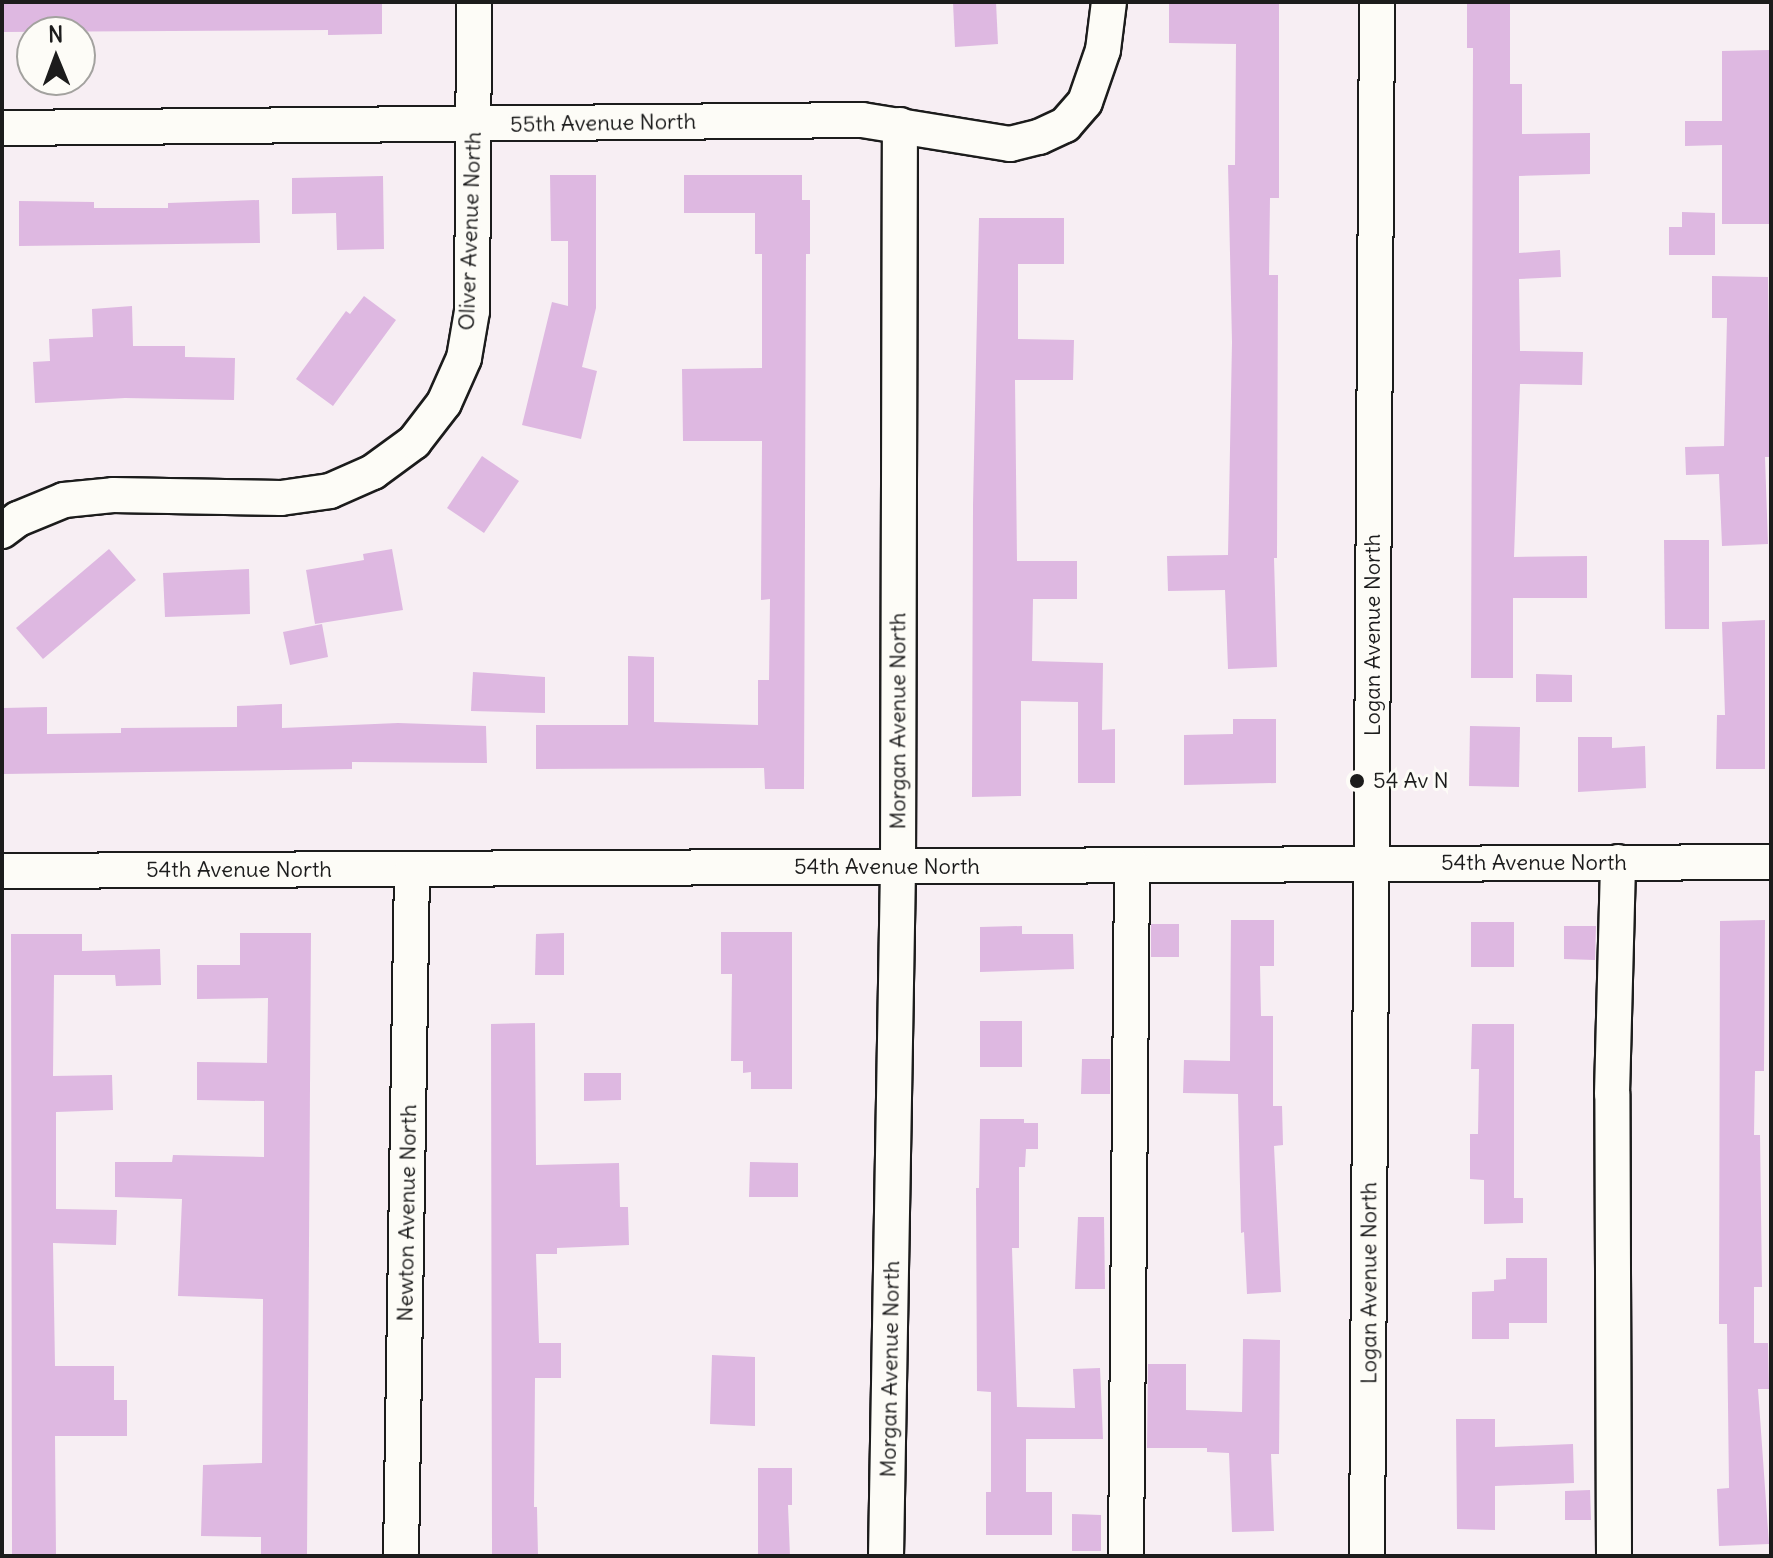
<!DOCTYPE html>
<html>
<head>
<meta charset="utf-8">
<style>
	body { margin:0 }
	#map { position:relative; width:1773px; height:1558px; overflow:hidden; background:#f7eef3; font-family:Delius,sans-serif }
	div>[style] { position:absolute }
	.building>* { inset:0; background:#deb8e1 }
	.roads { filter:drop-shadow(2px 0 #1c1c1c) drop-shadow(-2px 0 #1c1c1c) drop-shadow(0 2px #1c1c1c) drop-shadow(0 -2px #1c1c1c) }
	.minor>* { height:34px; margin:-17px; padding:0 17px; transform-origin:17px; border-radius:17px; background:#fdfcf7 }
	.dots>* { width:22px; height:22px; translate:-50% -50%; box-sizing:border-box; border:4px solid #fdfcf7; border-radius:50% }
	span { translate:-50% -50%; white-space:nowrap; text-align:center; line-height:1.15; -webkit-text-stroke:6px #fdfcf7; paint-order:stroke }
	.street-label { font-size:22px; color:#1c1c1c }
	.poi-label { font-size:22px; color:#1c1c1c }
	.left { translate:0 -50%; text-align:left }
	.frame { position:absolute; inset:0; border:4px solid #1c1c1c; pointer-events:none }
	.north { position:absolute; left:16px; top:16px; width:80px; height:80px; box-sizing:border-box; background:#fdfcf7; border:2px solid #a3a29f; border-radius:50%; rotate:359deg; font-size:22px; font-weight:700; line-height:32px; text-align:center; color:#1c1c1c }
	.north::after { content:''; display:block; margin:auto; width:28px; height:36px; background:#1c1c1c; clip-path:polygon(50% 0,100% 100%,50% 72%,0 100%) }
</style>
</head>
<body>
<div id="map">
	<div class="building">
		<div style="clip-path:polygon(2px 2px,382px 2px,382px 34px,328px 35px,328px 30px,2px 32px)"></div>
		<div style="clip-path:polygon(953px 2px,996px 2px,998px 44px,955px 47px)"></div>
		<div style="clip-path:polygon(1169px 2px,1279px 2px,1279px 198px,1270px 198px,1269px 275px,1278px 275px,1277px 558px,1274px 558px,1277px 667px,1228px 669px,1225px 590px,1168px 591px,1167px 556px,1228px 555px,1232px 342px,1228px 165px,1235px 165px,1236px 44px,1169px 43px)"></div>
		<div style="clip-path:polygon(1467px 2px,1510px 2px,1510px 84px,1522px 84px,1522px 134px,1590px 133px,1590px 174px,1519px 176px,1519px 253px,1560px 250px,1561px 277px,1519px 279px,1520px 351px,1583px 352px,1582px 385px,1520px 384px,1514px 557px,1587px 556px,1587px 598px,1513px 598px,1513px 678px,1471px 678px,1473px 48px,1467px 48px)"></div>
		<div style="clip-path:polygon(1769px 50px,1770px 224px,1722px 224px,1722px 145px,1685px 146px,1685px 121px,1722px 121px,1722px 51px)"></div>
		<div style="clip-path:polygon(550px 175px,596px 175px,596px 308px,582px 367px,597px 371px,581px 439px,522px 425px,552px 302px,568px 306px,568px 241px,551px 241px)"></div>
		<div style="clip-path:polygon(684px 175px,802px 175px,802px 200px,810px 200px,810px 254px,806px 254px,804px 789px,765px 789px,764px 768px,536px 769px,536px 725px,628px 725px,628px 656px,654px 657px,654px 722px,758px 725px,758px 680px,769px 680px,770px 599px,761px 600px,762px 441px,683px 441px,682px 369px,762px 368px,762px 254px,755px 254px,755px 213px,684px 213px)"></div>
		<div style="clip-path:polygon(383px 176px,384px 249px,337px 250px,336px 213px,292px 214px,292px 178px)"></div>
		<div style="clip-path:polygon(259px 200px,260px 243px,19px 246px,19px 201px,94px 202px,94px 208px,168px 208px,168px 203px)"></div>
		<div style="clip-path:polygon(1682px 212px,1715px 213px,1715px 255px,1669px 255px,1669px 227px,1682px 227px)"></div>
		<div style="clip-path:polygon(979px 218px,1064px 218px,1064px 264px,1018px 264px,1018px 339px,1074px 340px,1073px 380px,1015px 380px,1017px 561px,1077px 561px,1077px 599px,1033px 599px,1032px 661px,1103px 663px,1102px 730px,1115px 729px,1115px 783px,1078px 783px,1078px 702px,1021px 701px,1021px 796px,972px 797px,973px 505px)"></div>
		<div style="clip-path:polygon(1712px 276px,1768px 277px,1771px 457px,1765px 457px,1768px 544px,1722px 546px,1719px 474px,1686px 475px,1685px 447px,1724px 446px,1727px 318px,1712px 318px)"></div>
		<div style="clip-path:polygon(364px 296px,396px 320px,333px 406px,296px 379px,346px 311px,350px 314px)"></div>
		<div style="clip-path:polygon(132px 306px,133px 346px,185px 346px,185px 357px,235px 358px,234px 400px,125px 398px,35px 403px,33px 362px,50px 361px,49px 339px,93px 337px,92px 309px)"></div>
		<div style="clip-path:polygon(482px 456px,519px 481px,484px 533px,447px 508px)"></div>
		<div style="clip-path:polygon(1664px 540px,1709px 540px,1709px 629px,1665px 629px)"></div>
		<div style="clip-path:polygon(109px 549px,136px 580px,43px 659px,16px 628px)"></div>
		<div style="clip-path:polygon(392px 549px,403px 610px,315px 624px,306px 570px,364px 560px,363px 554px)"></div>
		<div style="clip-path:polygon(249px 569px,250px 614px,165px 617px,163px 573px)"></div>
		<div style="clip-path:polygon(1765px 620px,1765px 769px,1716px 769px,1717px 715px,1725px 715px,1722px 622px)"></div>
		<div style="clip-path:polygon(322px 624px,328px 657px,290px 665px,283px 632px)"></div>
		<div style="clip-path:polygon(473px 672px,545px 677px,545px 713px,471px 711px)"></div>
		<div style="clip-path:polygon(1536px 674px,1572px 675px,1572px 702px,1536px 702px)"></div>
		<div style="clip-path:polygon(282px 704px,282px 728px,398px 723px,486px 726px,487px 763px,352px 762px,352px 769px,4px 774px,4px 708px,47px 707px,47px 734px,121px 733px,121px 728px,237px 727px,237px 706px)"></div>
		<div style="clip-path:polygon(1233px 719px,1276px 719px,1276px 783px,1184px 785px,1184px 735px,1233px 734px)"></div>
		<div style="clip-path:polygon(1470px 726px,1520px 727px,1519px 787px,1469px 786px)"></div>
		<div style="clip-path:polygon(1578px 737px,1612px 737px,1612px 748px,1645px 746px,1646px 788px,1578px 792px)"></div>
		<div style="clip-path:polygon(1231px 920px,1274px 920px,1274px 966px,1260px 966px,1261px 1016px,1273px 1016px,1273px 1106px,1282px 1106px,1283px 1145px,1274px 1146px,1281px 1292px,1247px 1294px,1244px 1232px,1241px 1233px,1238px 1094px,1183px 1093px,1184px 1060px,1230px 1061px)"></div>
		<div style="clip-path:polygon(1765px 920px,1764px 1071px,1755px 1071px,1754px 1135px,1760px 1135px,1762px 1287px,1754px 1287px,1754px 1343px,1768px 1343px,1769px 1389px,1758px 1389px,1769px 1544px,1719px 1546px,1717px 1489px,1729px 1488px,1727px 1324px,1719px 1324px,1720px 921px)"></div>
		<div style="clip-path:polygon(1471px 922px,1514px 922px,1514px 967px,1471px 967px)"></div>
		<div style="clip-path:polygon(1151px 924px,1179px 924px,1179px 957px,1151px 957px)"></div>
		<div style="clip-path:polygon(1022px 926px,1022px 934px,1073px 934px,1074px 969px,980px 972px,980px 927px)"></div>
		<div style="clip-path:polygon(1564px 926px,1596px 926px,1595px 960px,1564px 959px)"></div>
		<div style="clip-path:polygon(721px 932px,792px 932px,792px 1089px,751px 1089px,751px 1072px,743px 1073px,743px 1061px,731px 1061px,732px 974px,721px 974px)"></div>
		<div style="clip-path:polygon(240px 933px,311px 933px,307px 1556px,261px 1556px,261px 1537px,201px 1536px,203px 1465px,262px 1463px,263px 1299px,178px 1296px,182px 1199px,115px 1197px,115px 1162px,172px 1162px,173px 1155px,264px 1157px,264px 1101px,197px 1100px,197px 1062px,267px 1063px,268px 998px,197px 999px,197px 965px,240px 965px)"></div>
		<div style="clip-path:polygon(564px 933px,564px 975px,535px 975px,536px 934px)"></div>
		<div style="clip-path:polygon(11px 934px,82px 934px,82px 951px,160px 949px,161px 985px,116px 986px,115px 975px,54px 975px,53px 1076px,112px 1075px,113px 1110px,56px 1112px,56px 1209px,117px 1210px,116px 1245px,53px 1243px,55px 1366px,114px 1366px,114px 1400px,127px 1400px,127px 1436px,55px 1436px,56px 1556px,12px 1556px)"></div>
		<div style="clip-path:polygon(980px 1021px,1022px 1021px,1022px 1067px,980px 1067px)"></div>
		<div style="clip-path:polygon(535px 1023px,536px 1165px,619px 1163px,620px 1207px,628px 1207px,629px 1245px,557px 1248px,557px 1254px,536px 1254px,539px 1343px,561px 1343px,561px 1378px,535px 1378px,534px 1507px,537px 1507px,538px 1556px,492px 1556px,491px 1024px)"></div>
		<div style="clip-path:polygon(1472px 1024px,1514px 1024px,1514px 1198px,1523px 1198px,1523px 1223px,1484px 1224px,1484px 1180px,1470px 1179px,1470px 1134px,1478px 1134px,1479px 1069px,1471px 1069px)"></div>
		<div style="clip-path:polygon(1082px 1059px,1110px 1059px,1110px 1094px,1081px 1094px)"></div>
		<div style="clip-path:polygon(584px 1073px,621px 1073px,621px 1100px,584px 1101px)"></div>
		<div style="clip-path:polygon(980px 1119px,1024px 1119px,1024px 1123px,1038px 1123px,1038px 1149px,1026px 1149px,1025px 1167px,1019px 1167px,1019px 1248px,1012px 1248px,1017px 1407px,1075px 1408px,1073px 1369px,1100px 1368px,1103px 1439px,1026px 1439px,1026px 1492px,1052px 1492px,1052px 1535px,986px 1535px,986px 1492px,991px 1492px,991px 1392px,977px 1391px,976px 1188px,979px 1188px)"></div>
		<div style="clip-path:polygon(750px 1162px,798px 1163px,798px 1197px,749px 1197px)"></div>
		<div style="clip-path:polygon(1078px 1217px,1104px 1217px,1105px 1289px,1075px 1289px)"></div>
		<div style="clip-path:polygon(1506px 1258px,1547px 1258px,1547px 1323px,1509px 1323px,1509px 1339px,1472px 1339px,1472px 1292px,1494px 1291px,1494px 1280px,1506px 1279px)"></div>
		<div style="clip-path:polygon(1243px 1339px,1280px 1340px,1279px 1454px,1271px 1454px,1274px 1531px,1232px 1532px,1229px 1453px,1207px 1452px,1207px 1448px,1147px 1448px,1148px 1364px,1186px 1364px,1186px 1410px,1242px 1412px)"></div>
		<div style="clip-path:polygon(712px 1355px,755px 1357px,755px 1426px,710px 1424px)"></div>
		<div style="clip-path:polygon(1456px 1419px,1495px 1419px,1495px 1447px,1573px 1444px,1574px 1483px,1495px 1486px,1495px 1530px,1457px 1529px)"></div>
		<div style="clip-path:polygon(758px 1468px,792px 1468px,792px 1505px,788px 1505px,790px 1556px,758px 1556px)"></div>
		<div style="clip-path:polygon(1590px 1490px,1591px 1520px,1565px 1520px,1565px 1491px)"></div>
		<div style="clip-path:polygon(1072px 1514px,1101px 1515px,1101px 1551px,1072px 1551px)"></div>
	</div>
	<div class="roads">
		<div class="minor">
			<div style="left:2px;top:128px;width:860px;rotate:-0.53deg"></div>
			<div style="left:862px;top:120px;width:150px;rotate:9.2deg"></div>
			<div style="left:1010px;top:144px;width:30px;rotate:-14deg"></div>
			<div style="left:1039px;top:137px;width:29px;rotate:-25deg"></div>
			<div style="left:1065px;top:125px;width:30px;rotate:-49deg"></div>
			<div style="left:1085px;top:102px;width:55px;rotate:-70.9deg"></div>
			<div style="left:1103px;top:50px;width:48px;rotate:-82.9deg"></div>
			<div style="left:2px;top:531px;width:20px;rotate:-37deg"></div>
			<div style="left:18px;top:519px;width:50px;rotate:-22.4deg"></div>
			<div style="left:64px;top:500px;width:49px;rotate:-5.8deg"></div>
			<div style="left:113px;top:495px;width:168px;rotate:1deg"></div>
			<div style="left:281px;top:498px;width:49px;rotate:-8.1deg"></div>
			<div style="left:330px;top:491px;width:47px;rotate:-23.8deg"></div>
			<div style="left:373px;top:472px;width:51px;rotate:-36.2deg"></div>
			<div style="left:414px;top:442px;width:49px;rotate:-52.4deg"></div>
			<div style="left:444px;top:403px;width:49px;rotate:-66deg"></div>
			<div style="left:464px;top:358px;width:48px;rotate:-80.3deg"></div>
			<div style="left:472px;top:311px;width:309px;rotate:-89.6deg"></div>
			<div style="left:2px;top:871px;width:1769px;rotate:-0.29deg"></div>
			<div style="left:401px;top:1556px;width:686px;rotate:-89.08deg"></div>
			<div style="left:886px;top:1556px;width:690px;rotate:-89deg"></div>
			<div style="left:898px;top:866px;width:741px;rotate:-89.85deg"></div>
			<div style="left:1126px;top:1556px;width:691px;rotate:-89.5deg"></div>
			<div style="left:1367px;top:1556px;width:1554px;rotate:-89.63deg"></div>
			<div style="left:1614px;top:1556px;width:462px;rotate:-90.2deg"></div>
			<div style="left:1612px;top:1094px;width:232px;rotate:-88.5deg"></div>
		</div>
	</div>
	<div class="dots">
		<div style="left:1357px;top:781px;background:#1c1c1c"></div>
	</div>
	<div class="street-label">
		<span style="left:603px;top:123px;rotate:-1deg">55th Avenue North</span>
		<span style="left:470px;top:231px;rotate:-88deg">Oliver Avenue North</span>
		<span style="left:1373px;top:635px;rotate:-90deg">Logan Avenue North</span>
		<span style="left:898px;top:721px;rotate:-90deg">Morgan Avenue North</span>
		<span style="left:1534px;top:863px">54th Avenue North</span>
		<span style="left:887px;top:867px">54th Avenue North</span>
		<span style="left:239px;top:870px">54th Avenue North</span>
		<span style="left:407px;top:1213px;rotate:-89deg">Newton Avenue North</span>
		<span style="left:1369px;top:1283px;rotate:-90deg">Logan Avenue North</span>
		<span style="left:890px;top:1369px;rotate:-89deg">Morgan Avenue North</span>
	</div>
	<div class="poi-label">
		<span class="left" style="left:1373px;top:781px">54 Av N</span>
	</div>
	<div class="frame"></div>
	<div class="north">N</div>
</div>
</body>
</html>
